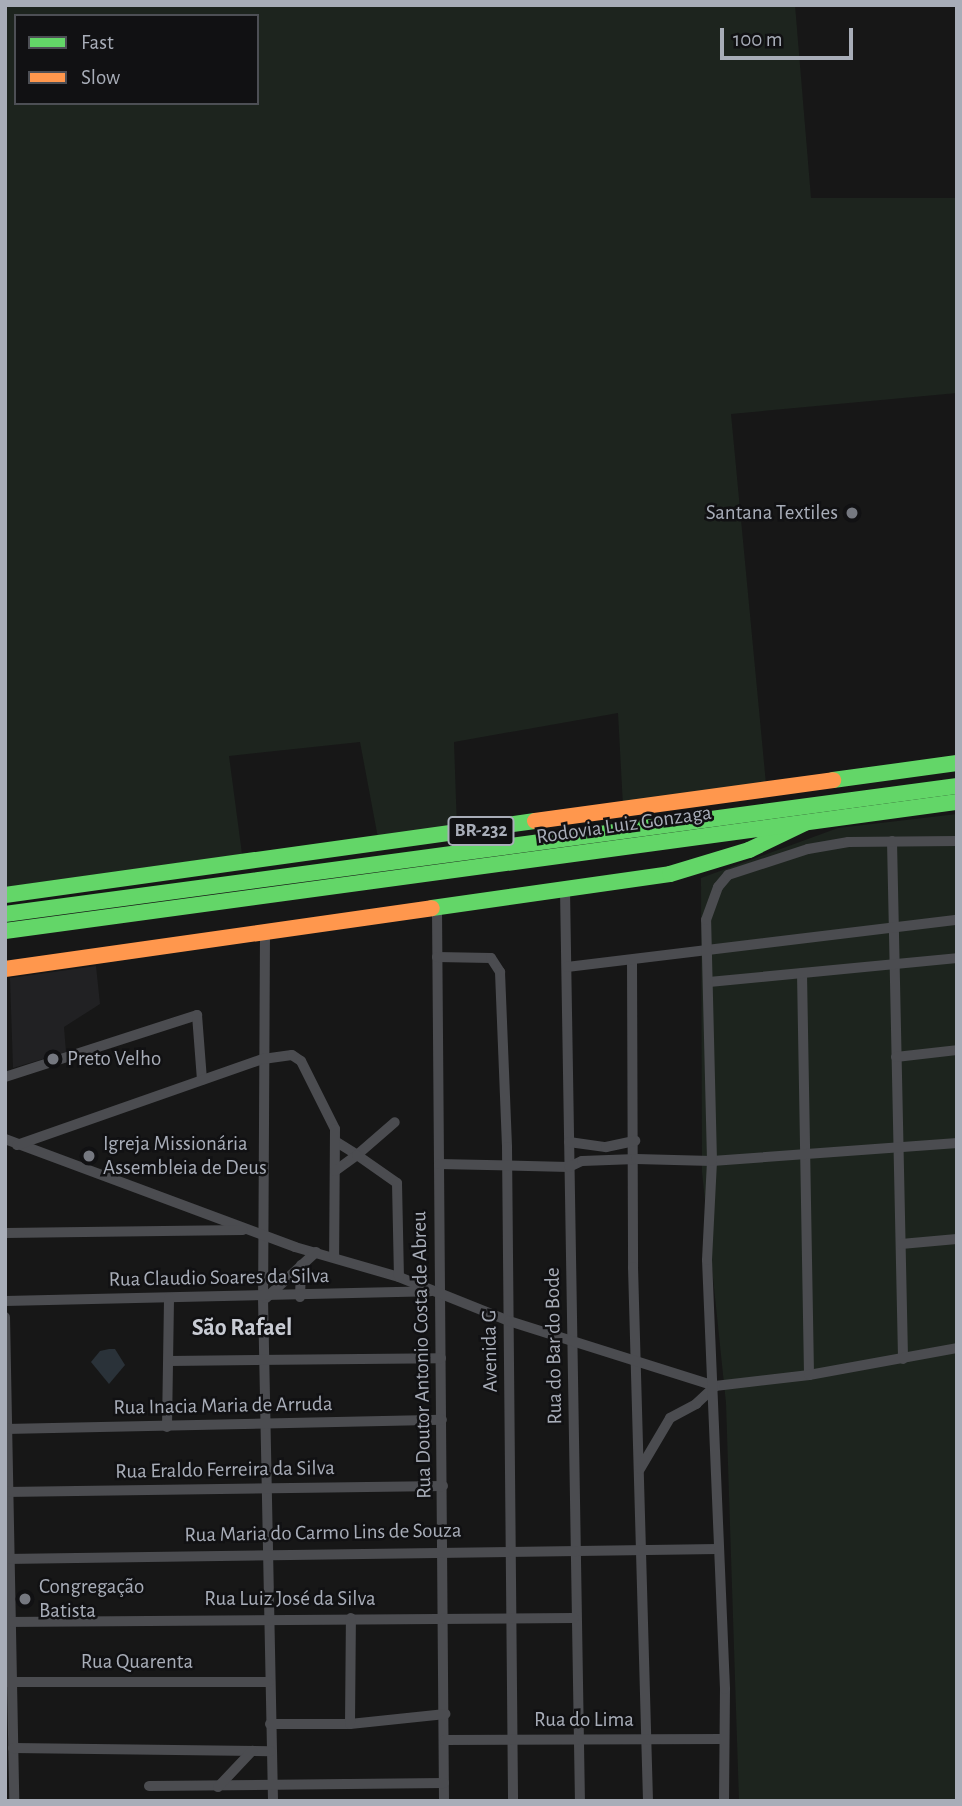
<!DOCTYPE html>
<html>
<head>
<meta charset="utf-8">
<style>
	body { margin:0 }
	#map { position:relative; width:962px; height:1806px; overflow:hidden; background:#171717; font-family:"Alegreya Sans",sans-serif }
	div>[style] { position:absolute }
	.built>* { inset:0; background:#212123 }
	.green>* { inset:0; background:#1d241e }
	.water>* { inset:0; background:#2a3239 }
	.street>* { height:10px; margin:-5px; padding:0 5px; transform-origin:5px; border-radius:5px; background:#4b4c50 }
	.fast>* { height:16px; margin:-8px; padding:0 8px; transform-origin:8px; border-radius:8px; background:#63d668 }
	.slow>* { height:16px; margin:-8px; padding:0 8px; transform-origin:8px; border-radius:8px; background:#ff974d }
	.dots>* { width:19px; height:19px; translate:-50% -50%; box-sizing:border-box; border:4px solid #111113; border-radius:50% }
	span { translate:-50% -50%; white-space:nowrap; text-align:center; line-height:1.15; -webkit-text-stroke:5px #111113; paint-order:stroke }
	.shield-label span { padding:2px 5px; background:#111113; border:2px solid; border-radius:5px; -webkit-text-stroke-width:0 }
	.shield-label { font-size:19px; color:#a8adb8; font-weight:700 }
	.poi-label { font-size:21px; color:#a8adb8 }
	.right { translate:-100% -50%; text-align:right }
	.left { translate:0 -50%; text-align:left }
	.street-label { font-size:21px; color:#a8adb8 }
	.quarter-label { font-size:24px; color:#c9ccd4; font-weight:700 }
	.frame { position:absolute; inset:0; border:7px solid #a8adb8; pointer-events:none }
	.legend { position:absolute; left:14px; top:14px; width:245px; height:91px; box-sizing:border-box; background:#111113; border:2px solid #4d4f55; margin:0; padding:9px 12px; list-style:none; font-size:21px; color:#a8adb8 }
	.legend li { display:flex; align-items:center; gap:14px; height:35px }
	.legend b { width:35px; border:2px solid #4d4f55 }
	.scale { position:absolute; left:720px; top:28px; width:133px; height:32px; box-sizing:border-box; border:4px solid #a8adb8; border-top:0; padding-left:9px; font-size:21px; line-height:24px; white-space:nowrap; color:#a8adb8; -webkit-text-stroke:5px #111113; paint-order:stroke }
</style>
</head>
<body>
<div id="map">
	<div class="built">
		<div style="clip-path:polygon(96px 966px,100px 1004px,64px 1027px,66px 1052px,13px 1068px,10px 978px)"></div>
	</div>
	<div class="green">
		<div style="clip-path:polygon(evenodd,5px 5px,795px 5px,811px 198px,957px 198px,957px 393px,731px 414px,766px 784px,623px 806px,618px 713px,454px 742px,457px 828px,378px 838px,360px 742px,229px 756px,242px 854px,5px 887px,5px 5px,16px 16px,257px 16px,257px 103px,16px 103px,16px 16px)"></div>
		<div style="clip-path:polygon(957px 814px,957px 1801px,739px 1801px,726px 1403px,702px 1172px,701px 878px,838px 828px)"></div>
	</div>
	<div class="water">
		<div style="clip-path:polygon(109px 1349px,115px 1349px,125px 1365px,109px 1384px,91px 1362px,100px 1351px)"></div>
	</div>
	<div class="street">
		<div style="left:892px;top:841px;width:518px;rotate:88.78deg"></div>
		<div style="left:565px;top:890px;width:911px;rotate:89.06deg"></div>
		<div style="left:437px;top:909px;width:892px;rotate:89.55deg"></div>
		<div style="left:265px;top:933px;width:365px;rotate:90.3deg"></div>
		<div style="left:263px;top:1298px;width:503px;rotate:88.86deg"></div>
		<div style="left:437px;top:957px;width:54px;rotate:1.1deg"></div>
		<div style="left:491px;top:958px;width:17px;rotate:57deg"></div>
		<div style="left:500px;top:972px;width:175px;rotate:87.7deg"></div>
		<div style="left:507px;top:1147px;width:654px;rotate:89.47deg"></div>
		<div style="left:632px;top:961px;width:306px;rotate:89.8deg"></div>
		<div style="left:633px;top:1267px;width:534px;rotate:88.39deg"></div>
		<div style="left:567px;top:967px;width:393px;rotate:-6.9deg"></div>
		<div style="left:802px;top:973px;width:402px;rotate:89deg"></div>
		<div style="left:709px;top:982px;width:249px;rotate:-5.5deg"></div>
		<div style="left:896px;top:1057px;width:61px;rotate:-6.5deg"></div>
		<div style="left:5px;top:1077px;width:202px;rotate:-17.9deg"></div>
		<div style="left:197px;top:1015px;width:65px;rotate:85.6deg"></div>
		<div style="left:5px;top:1139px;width:309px;rotate:20.4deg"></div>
		<div style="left:295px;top:1247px;width:108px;rotate:16.1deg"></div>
		<div style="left:399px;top:1277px;width:118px;rotate:21.8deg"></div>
		<div style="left:509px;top:1321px;width:216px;rotate:17.5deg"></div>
		<div style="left:715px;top:1386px;width:95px;rotate:-6.7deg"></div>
		<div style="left:809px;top:1375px;width:150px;rotate:-10.3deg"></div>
		<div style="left:335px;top:1141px;width:26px;rotate:32deg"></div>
		<div style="left:357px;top:1155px;width:50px;rotate:-41deg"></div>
		<div style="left:569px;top:1142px;width:37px;rotate:8deg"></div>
		<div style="left:606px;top:1147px;width:30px;rotate:-12deg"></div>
		<div style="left:17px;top:1145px;width:261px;rotate:-19.3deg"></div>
		<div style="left:263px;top:1059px;width:29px;rotate:-8deg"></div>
		<div style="left:292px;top:1055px;width:11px;rotate:34deg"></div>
		<div style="left:301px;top:1061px;width:76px;rotate:63.4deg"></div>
		<div style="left:335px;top:1129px;width:128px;rotate:90.4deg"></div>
		<div style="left:439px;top:1164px;width:130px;rotate:1.3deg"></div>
		<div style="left:569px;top:1167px;width:14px;rotate:-25deg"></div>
		<div style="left:582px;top:1161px;width:54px;rotate:-2.1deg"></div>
		<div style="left:636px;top:1159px;width:76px;rotate:1.5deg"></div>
		<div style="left:712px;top:1161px;width:246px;rotate:-4.2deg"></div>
		<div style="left:335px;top:1171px;width:27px;rotate:-36deg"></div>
		<div style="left:357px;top:1155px;width:49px;rotate:35deg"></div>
		<div style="left:397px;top:1183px;width:94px;rotate:88.8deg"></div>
		<div style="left:5px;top:1233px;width:238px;rotate:-0.7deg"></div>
		<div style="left:901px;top:1244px;width:56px;rotate:-5.1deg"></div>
		<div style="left:300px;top:1297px;width:32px;rotate:-88deg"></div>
		<div style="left:266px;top:1298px;width:68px;rotate:-42.6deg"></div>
		<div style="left:5px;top:1301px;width:425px;rotate:-1.3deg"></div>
		<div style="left:5px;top:1317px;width:484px;rotate:88.9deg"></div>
		<div style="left:169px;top:1361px;width:272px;rotate:-0.6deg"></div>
		<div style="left:167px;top:1427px;width:129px;rotate:-89.1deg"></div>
		<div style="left:5px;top:1429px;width:437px;rotate:-1.2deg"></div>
		<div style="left:640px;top:1469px;width:59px;rotate:-59.5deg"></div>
		<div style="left:670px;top:1418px;width:30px;rotate:-28deg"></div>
		<div style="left:696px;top:1404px;width:26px;rotate:-43deg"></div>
		<div style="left:5px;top:1492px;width:438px;rotate:-0.8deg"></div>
		<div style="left:5px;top:1559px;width:713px;rotate:-0.8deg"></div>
		<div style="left:5px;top:1622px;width:569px;rotate:-0.4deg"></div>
		<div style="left:7px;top:1682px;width:262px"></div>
		<div style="left:270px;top:1724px;width:80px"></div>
		<div style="left:350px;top:1724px;width:96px;rotate:-6deg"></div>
		<div style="left:350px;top:1724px;width:106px;rotate:-89.5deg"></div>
		<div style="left:444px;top:1740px;width:279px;rotate:-0.2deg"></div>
		<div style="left:13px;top:1748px;width:258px;rotate:0.7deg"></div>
		<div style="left:149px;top:1786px;width:295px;rotate:-0.6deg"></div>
		<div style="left:218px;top:1787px;width:50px;rotate:-46.6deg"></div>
		<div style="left:724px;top:1801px;width:112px;rotate:-89.5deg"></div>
		<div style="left:725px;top:1689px;width:429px;rotate:-92.4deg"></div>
		<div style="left:707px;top:1260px;width:99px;rotate:-87.1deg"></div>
		<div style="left:712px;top:1161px;width:241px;rotate:-91.4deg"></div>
		<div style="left:706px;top:920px;width:35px;rotate:-70deg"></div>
		<div style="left:718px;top:887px;width:16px;rotate:-50deg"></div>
		<div style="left:728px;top:875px;width:84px;rotate:-18deg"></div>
		<div style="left:808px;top:849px;width:41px;rotate:-9.9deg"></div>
		<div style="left:848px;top:842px;width:109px;rotate:-0.5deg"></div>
	</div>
	<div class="fast">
		<div style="left:833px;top:780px;width:125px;rotate:-7.8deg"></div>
		<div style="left:5px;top:895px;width:535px;rotate:-7.95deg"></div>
		<div style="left:432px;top:908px;width:240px;rotate:-8.1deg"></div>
		<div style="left:670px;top:874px;width:83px;rotate:-16.9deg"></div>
		<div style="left:749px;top:850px;width:62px;rotate:-25.7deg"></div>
		<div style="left:5px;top:914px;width:961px;rotate:-7.66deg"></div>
		<div style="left:5px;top:931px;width:961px;rotate:-7.72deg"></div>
	</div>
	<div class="slow">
		<div style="left:535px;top:821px;width:301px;rotate:-7.8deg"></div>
		<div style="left:5px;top:969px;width:431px;rotate:-8.1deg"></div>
	</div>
	<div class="dots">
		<div style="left:852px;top:513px;background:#757880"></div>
		<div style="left:53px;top:1059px;background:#757880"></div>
		<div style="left:89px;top:1156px;background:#757880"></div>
		<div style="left:25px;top:1599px;background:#757880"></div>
	</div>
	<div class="shield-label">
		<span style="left:481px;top:831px">BR-232</span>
	</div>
	<div class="poi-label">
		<span class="right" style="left:838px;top:513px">Santana Textiles</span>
		<span class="left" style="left:67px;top:1059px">Preto Velho</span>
		<span class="left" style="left:103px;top:1156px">Igreja Missionária<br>Assembleia de Deus</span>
		<span class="left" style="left:39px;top:1599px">Congregação<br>Batista</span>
	</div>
	<div class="street-label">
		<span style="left:624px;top:825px;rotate:-8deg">Rodovia Luiz Gonzaga</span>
		<span style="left:219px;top:1278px;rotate:-1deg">Rua Claudio Soares da Silva</span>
		<span style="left:554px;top:1346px;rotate:-91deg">Rua do Bar do Bode</span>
		<span style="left:490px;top:1351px;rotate:-91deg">Avenida G</span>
		<span style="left:422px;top:1355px;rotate:-91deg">Rua Doutor Antonio Costa de Abreu</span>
		<span style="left:223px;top:1406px;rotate:-1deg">Rua Inacia Maria de Arruda</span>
		<span style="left:225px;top:1470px;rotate:-1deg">Rua Eraldo Ferreira da Silva</span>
		<span style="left:323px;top:1533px;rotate:-1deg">Rua Maria do Carmo Lins de Souza</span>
		<span style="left:290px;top:1599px">Rua Luiz José da Silva</span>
		<span style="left:137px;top:1662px">Rua Quarenta</span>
		<span style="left:584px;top:1720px">Rua do Lima</span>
	</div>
	<div class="quarter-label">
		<span style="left:242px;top:1329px">São Rafael</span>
	</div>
	<div class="frame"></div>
	<ul class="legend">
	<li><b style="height:9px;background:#63d668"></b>Fast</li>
	<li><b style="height:9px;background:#ff974d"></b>Slow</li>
	</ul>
	<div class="scale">100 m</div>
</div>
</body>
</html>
